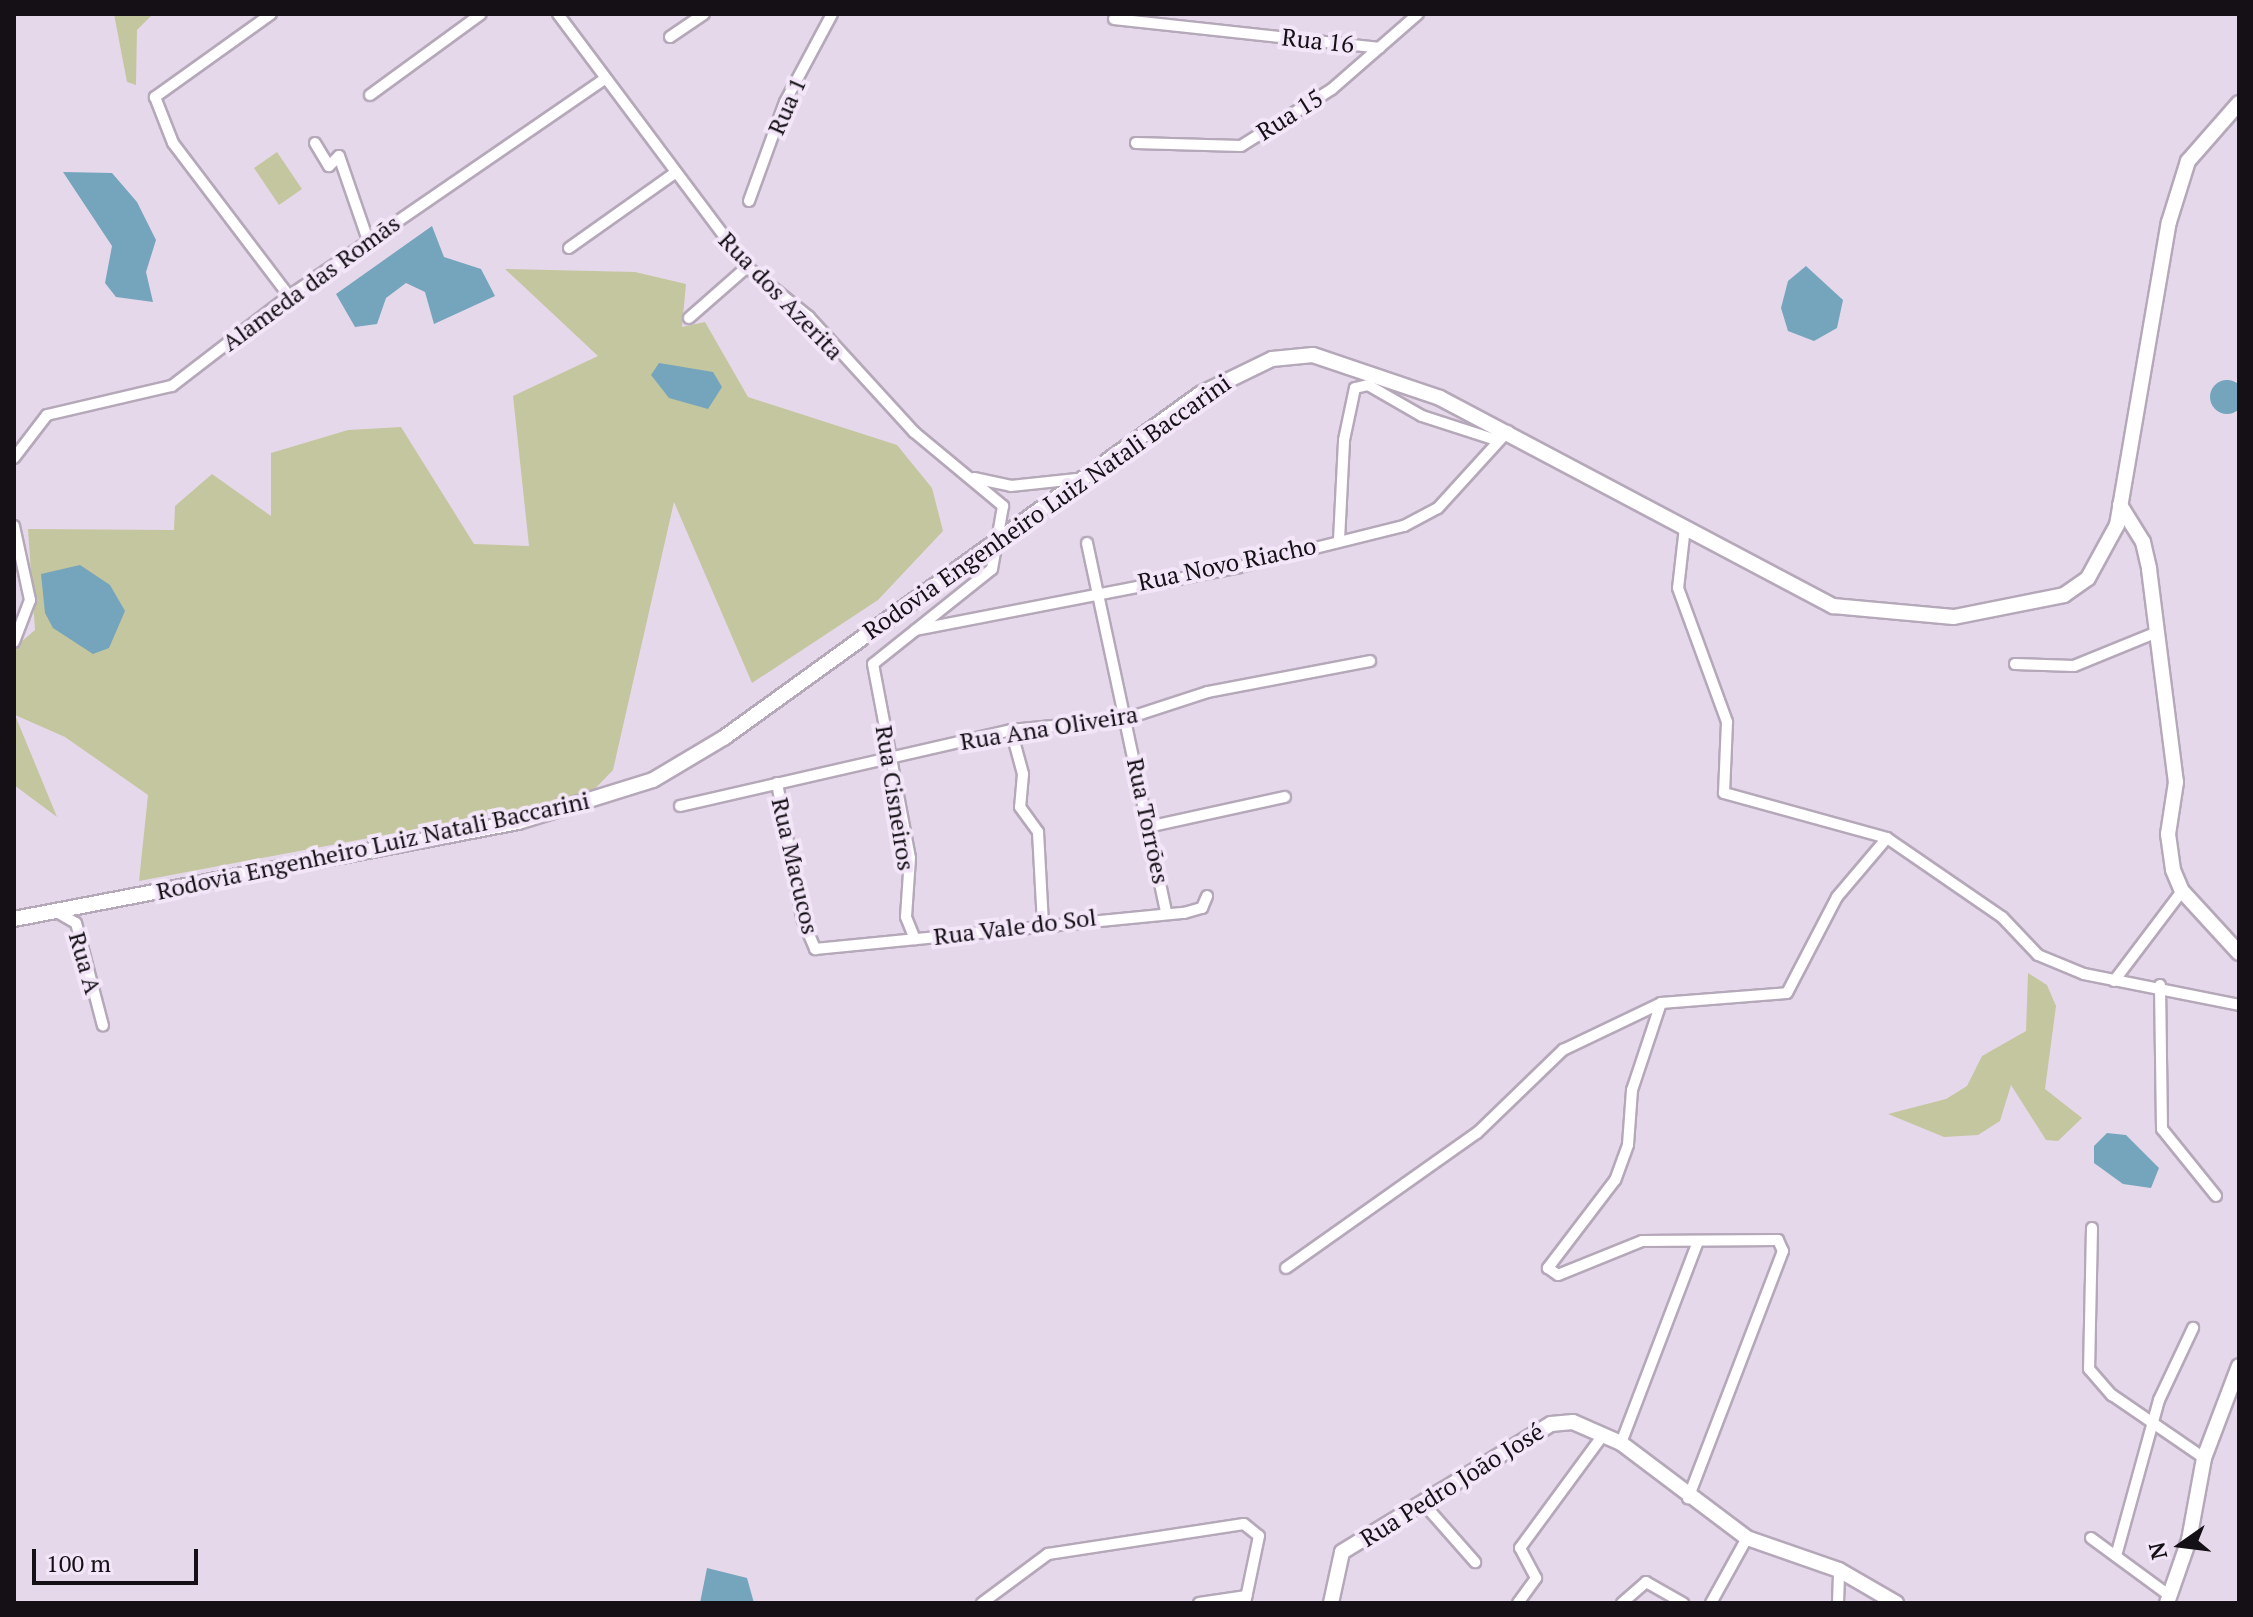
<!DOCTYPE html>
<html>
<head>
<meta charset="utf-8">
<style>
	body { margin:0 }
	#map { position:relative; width:2253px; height:1617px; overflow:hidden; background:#e6d8eb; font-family:"PT Serif",serif }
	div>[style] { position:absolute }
	.green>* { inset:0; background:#c4c69f }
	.water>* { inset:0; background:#74a5bc }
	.round { border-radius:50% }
	.roads { filter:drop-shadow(2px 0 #b5a8b9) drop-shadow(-2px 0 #b5a8b9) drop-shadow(0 2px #b5a8b9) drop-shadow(0 -2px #b5a8b9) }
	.street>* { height:10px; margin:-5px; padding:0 5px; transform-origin:5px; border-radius:5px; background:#fff }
	.secondary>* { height:14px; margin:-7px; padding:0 7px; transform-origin:7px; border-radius:7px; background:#fff }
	span { translate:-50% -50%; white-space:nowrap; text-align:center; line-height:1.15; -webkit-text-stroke:8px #f3e6f8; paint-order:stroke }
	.street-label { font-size:24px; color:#141016 }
	.frame { position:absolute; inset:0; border:16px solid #141016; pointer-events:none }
	.north { position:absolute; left:2141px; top:1505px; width:80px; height:80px; -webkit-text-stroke:6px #f3e6f8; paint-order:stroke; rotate:256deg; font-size:22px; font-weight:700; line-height:32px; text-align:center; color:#141016 }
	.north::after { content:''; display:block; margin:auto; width:28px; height:36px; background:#141016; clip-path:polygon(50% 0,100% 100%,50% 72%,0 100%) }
	.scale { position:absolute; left:32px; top:1549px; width:166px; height:36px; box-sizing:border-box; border:4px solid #141016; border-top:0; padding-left:10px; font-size:24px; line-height:28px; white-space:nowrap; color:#141016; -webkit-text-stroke:6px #f3e6f8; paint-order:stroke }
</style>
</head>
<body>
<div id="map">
	<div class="green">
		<div style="clip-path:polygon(114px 14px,153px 14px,137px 30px,136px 85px,127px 82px)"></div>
		<div style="clip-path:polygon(277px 152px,302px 189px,279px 205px,254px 168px)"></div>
		<div style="clip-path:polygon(505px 269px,635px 272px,686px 284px,682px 327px,705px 322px,748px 397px,897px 445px,932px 488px,943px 531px,878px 600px,752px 683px,674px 502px,613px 770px,587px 797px,139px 881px,148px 795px,65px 737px,15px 715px,57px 817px,14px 785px,14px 648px,35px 630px,28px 529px,174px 530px,175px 506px,212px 474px,271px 516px,271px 453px,348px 430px,401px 427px,474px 544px,529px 546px,513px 396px,598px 356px)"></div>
		<div style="clip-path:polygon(2028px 973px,2047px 985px,2056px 1006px,2045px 1089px,2082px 1118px,2058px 1141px,2046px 1140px,2011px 1085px,2000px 1121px,1978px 1135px,1944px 1137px,1888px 1114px,1946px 1099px,1967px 1086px,1982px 1056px,2026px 1031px)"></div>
	</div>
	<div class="water">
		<div style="clip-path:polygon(63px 172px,112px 173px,137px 202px,156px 240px,146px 272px,153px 302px,116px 297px,105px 283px,112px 246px)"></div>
		<div style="clip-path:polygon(432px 226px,444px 257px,481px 269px,495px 296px,434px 324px,425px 292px,406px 283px,386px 298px,377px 324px,355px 327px,336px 294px)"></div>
		<div style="clip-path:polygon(1806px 266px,1843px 300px,1837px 328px,1814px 341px,1788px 331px,1781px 308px,1788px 281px)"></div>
		<div style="clip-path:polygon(659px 363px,713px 372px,722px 387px,708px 409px,669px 398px,651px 375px)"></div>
		<div class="round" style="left:2210px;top:380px;width:34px;height:34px"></div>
		<div style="clip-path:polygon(80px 565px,110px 585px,125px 611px,109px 648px,93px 654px,53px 628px,45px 613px,41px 574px)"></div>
		<div style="clip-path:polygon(2107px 1133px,2126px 1135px,2159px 1168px,2151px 1188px,2123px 1184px,2094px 1163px,2094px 1146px)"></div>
		<div style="clip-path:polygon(707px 1568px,747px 1578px,754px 1603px,700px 1603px)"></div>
	</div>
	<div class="roads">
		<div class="street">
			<div style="left:271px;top:14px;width:143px;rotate:144.4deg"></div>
			<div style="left:155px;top:97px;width:49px;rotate:68.6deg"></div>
			<div style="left:173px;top:143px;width:192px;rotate:52.8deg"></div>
			<div style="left:558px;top:14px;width:316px;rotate:53.2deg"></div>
			<div style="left:747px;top:267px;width:80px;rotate:38.9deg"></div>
			<div style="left:809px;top:317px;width:156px;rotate:47.6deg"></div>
			<div style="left:914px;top:432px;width:116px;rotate:39.7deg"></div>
			<div style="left:1003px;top:506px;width:64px;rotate:99.9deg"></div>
			<div style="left:992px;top:569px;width:152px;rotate:141.4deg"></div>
			<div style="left:873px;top:664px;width:197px;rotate:79.2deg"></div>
			<div style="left:910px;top:858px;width:59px;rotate:93.9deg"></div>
			<div style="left:906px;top:917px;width:24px;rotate:68deg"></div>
			<div style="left:1114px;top:19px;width:267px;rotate:6.2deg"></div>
			<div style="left:670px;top:37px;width:41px;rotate:-34.1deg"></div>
			<div style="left:370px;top:95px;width:137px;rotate:-36.1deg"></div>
			<div style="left:315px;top:143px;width:27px;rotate:59deg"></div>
			<div style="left:329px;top:166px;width:14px;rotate:-45deg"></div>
			<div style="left:339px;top:156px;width:89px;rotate:71deg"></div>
			<div style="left:1136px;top:143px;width:105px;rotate:1.6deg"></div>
			<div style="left:1241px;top:146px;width:107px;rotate:-32.1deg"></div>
			<div style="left:1332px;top:89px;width:114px;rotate:-41.1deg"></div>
			<div style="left:749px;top:201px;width:105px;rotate:-70deg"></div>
			<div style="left:785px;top:102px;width:100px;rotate:-61.9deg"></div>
			<div style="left:569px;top:248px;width:126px;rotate:-35.3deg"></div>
			<div style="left:689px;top:318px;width:77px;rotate:-41.3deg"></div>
			<div style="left:14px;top:458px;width:54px;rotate:-52.5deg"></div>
			<div style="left:47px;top:415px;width:128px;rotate:-13.1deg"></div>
			<div style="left:172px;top:386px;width:148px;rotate:-37.6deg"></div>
			<div style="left:289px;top:296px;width:383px;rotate:-34.5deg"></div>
			<div style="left:974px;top:478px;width:38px;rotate:12deg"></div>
			<div style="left:1011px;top:486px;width:66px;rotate:-6.1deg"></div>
			<div style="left:14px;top:526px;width:76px;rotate:77.8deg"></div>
			<div style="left:30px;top:600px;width:45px;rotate:110.9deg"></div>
			<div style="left:1685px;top:527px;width:61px;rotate:96.5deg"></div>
			<div style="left:1678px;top:588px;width:143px;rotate:69.9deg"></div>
			<div style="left:1727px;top:722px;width:71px;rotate:92.4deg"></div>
			<div style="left:1724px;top:793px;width:169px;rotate:15.4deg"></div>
			<div style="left:1887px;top:838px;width:140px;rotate:34.5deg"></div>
			<div style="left:2002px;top:917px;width:52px;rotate:46.5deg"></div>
			<div style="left:2038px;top:955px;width:50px;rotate:22.4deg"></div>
			<div style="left:2084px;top:974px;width:158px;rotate:11.3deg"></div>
			<div style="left:1339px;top:540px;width:100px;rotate:-87.1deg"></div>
			<div style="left:1344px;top:440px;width:53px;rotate:-78.1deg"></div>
			<div style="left:1355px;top:388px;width:13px;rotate:-13deg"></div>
			<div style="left:1368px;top:385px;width:62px;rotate:29.9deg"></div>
			<div style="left:1422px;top:416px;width:78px;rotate:18deg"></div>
			<div style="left:1087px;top:543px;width:378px;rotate:77.9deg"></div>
			<div style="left:916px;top:630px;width:329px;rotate:-11deg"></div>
			<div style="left:1239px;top:567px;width:170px;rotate:-14deg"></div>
			<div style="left:1404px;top:526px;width:38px;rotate:-28deg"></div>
			<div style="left:1438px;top:508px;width:104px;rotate:-47.7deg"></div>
			<div style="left:2015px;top:664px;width:59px;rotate:1.9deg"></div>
			<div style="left:2074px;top:666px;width:87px;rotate:-22.2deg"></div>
			<div style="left:1011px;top:730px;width:46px;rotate:74.7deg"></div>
			<div style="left:1023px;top:774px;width:33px;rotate:95deg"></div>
			<div style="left:1020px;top:807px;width:31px;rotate:54deg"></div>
			<div style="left:1038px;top:832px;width:91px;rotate:86.9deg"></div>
			<div style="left:777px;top:783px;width:137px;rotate:79.5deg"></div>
			<div style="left:802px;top:918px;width:34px;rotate:67deg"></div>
			<div style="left:815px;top:949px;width:371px;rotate:-5.6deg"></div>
			<div style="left:1184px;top:913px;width:19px;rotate:-16deg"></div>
			<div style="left:1202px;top:908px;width:13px;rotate:-67deg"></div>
			<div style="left:680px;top:806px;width:340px;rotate:-12.9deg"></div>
			<div style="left:1011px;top:730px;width:115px;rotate:-5.5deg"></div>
			<div style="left:1125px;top:719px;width:87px;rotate:-18deg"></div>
			<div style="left:1208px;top:692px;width:165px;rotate:-10.8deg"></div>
			<div style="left:1152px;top:826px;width:136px;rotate:-12.3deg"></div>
			<div style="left:55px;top:911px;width:24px;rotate:30deg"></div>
			<div style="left:76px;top:923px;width:106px;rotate:75.3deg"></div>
			<div style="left:2114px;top:981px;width:113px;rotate:-52.9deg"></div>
			<div style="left:2160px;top:985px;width:144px;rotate:89.2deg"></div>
			<div style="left:2162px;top:1129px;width:86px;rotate:51.1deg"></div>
			<div style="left:1661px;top:1003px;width:92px;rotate:108.4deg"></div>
			<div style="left:1632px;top:1090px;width:55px;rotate:94.2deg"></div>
			<div style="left:1628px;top:1145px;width:37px;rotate:110deg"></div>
			<div style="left:1615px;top:1180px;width:111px;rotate:127.3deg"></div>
			<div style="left:1548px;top:1268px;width:12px;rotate:35deg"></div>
			<div style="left:1558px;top:1275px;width:91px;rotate:-22deg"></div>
			<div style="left:1642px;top:1241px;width:136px;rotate:-0.4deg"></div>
			<div style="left:1778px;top:1240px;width:12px;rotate:66deg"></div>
			<div style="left:1783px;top:1251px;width:265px;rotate:111deg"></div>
			<div style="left:2092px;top:1228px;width:141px;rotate:91.2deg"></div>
			<div style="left:2089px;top:1369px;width:35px;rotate:49deg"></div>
			<div style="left:2112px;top:1395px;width:112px;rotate:34.4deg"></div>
			<div style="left:1286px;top:1268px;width:234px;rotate:-35.3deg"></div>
			<div style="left:1477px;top:1133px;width:120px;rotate:-44deg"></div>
			<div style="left:1563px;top:1050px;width:109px;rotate:-25.6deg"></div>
			<div style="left:1661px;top:1003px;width:126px;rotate:-4.5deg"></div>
			<div style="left:1787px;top:993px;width:108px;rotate:-62.5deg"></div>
			<div style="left:1837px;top:897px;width:77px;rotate:-49.7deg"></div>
			<div style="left:1621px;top:1443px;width:216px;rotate:-69.1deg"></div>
			<div style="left:1423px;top:1503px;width:79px;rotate:48.6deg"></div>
			<div style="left:2091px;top:1538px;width:98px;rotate:36.3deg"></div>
			<div style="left:2116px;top:1556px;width:162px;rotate:-74.6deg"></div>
			<div style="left:2159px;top:1400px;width:80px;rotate:-64.7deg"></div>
			<div style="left:982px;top:1603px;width:82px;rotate:-36.6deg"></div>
			<div style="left:1048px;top:1554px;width:198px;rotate:-8.7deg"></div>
			<div style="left:1244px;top:1524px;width:19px;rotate:39deg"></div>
			<div style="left:1259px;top:1536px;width:68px;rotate:101.8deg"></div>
			<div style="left:1199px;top:1603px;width:48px;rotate:-8.5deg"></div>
			<div style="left:1518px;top:1603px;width:31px;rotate:-54deg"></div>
			<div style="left:1536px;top:1578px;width:34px;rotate:-118deg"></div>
			<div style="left:1520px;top:1548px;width:140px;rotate:-53.7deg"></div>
			<div style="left:1622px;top:1603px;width:32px;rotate:-41deg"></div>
			<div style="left:1646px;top:1582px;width:43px;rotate:29.6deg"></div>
			<div style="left:1711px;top:1603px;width:74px;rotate:-61deg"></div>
			<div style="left:1838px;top:1603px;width:33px;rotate:-88deg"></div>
		</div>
		<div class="secondary">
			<div style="left:2120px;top:505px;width:44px;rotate:58.1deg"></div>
			<div style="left:2143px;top:542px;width:28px;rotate:77deg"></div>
			<div style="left:2149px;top:569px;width:215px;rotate:82.8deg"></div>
			<div style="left:2176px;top:782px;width:53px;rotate:98.7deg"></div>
			<div style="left:2168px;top:834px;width:36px;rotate:82deg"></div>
			<div style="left:2173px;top:870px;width:23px;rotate:67deg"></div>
			<div style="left:2182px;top:891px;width:84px;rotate:47.4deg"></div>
			<div style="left:14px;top:919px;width:513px;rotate:-10.89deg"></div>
			<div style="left:518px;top:822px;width:141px;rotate:-17.3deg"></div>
			<div style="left:653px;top:780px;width:84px;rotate:-30.8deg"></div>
			<div style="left:725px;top:737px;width:586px;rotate:-35.83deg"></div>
			<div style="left:1200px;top:394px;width:80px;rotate:-25.9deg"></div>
			<div style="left:1272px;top:359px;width:41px;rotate:-5.6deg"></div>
			<div style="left:1313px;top:355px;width:134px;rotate:18.7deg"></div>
			<div style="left:1440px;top:398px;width:445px;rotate:27.9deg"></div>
			<div style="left:1833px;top:606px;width:121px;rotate:5.2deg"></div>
			<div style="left:1954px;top:617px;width:112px;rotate:-11.3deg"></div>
			<div style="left:2064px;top:595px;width:29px;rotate:-35deg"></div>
			<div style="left:2088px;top:578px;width:60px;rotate:-61.3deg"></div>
			<div style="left:2117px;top:525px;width:307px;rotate:-80.3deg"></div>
			<div style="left:2169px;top:222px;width:64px;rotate:-72.7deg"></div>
			<div style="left:2188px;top:161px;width:77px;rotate:-48.7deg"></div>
			<div style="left:1331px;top:1603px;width:52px;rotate:-77.8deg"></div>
			<div style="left:1342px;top:1552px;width:245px;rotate:-31.5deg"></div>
			<div style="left:1551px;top:1424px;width:22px;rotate:-5deg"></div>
			<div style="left:1573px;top:1422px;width:52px;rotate:23.6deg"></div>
			<div style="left:1621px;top:1443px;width:158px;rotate:37deg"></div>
			<div style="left:1747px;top:1538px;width:97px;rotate:19.2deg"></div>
			<div style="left:1839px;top:1570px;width:66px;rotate:30.1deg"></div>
			<div style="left:2167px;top:1603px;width:67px;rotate:-70.8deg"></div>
			<div style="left:2189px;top:1540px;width:83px;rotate:-79.6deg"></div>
			<div style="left:2204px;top:1458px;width:98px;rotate:-69.2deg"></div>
		</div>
	</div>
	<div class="street-label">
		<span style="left:1318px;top:41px;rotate:6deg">Rua 16</span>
		<span style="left:787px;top:106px;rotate:-66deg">Rua 1</span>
		<span style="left:1290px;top:115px;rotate:-32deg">Rua 15</span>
		<span style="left:311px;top:283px;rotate:-36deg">Alameda das Romãs</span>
		<span style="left:781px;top:296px;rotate:46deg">Rua dos Azerita</span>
		<span style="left:1047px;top:507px;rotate:-35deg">Rodovia Engenheiro Luiz Natali Baccarini</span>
		<span style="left:1227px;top:564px;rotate:-12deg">Rua Novo Riacho</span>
		<span style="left:1049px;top:728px;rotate:-9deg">Rua Ana Oliveira</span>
		<span style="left:895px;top:798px;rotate:81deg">Rua Cisneiros</span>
		<span style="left:1148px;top:821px;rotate:78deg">Rua Torrões</span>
		<span style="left:373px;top:846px;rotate:-12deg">Rodovia Engenheiro Luiz Natali Baccarini</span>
		<span style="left:795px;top:866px;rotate:77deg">Rua Macucos</span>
		<span style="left:1015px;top:927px;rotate:-7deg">Rua Vale do Sol</span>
		<span style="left:85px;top:963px;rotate:74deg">Rua A</span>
		<span style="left:1452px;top:1485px;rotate:-32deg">Rua Pedro João José</span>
	</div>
	<div class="frame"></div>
	<div class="north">N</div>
	<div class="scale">100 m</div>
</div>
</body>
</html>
